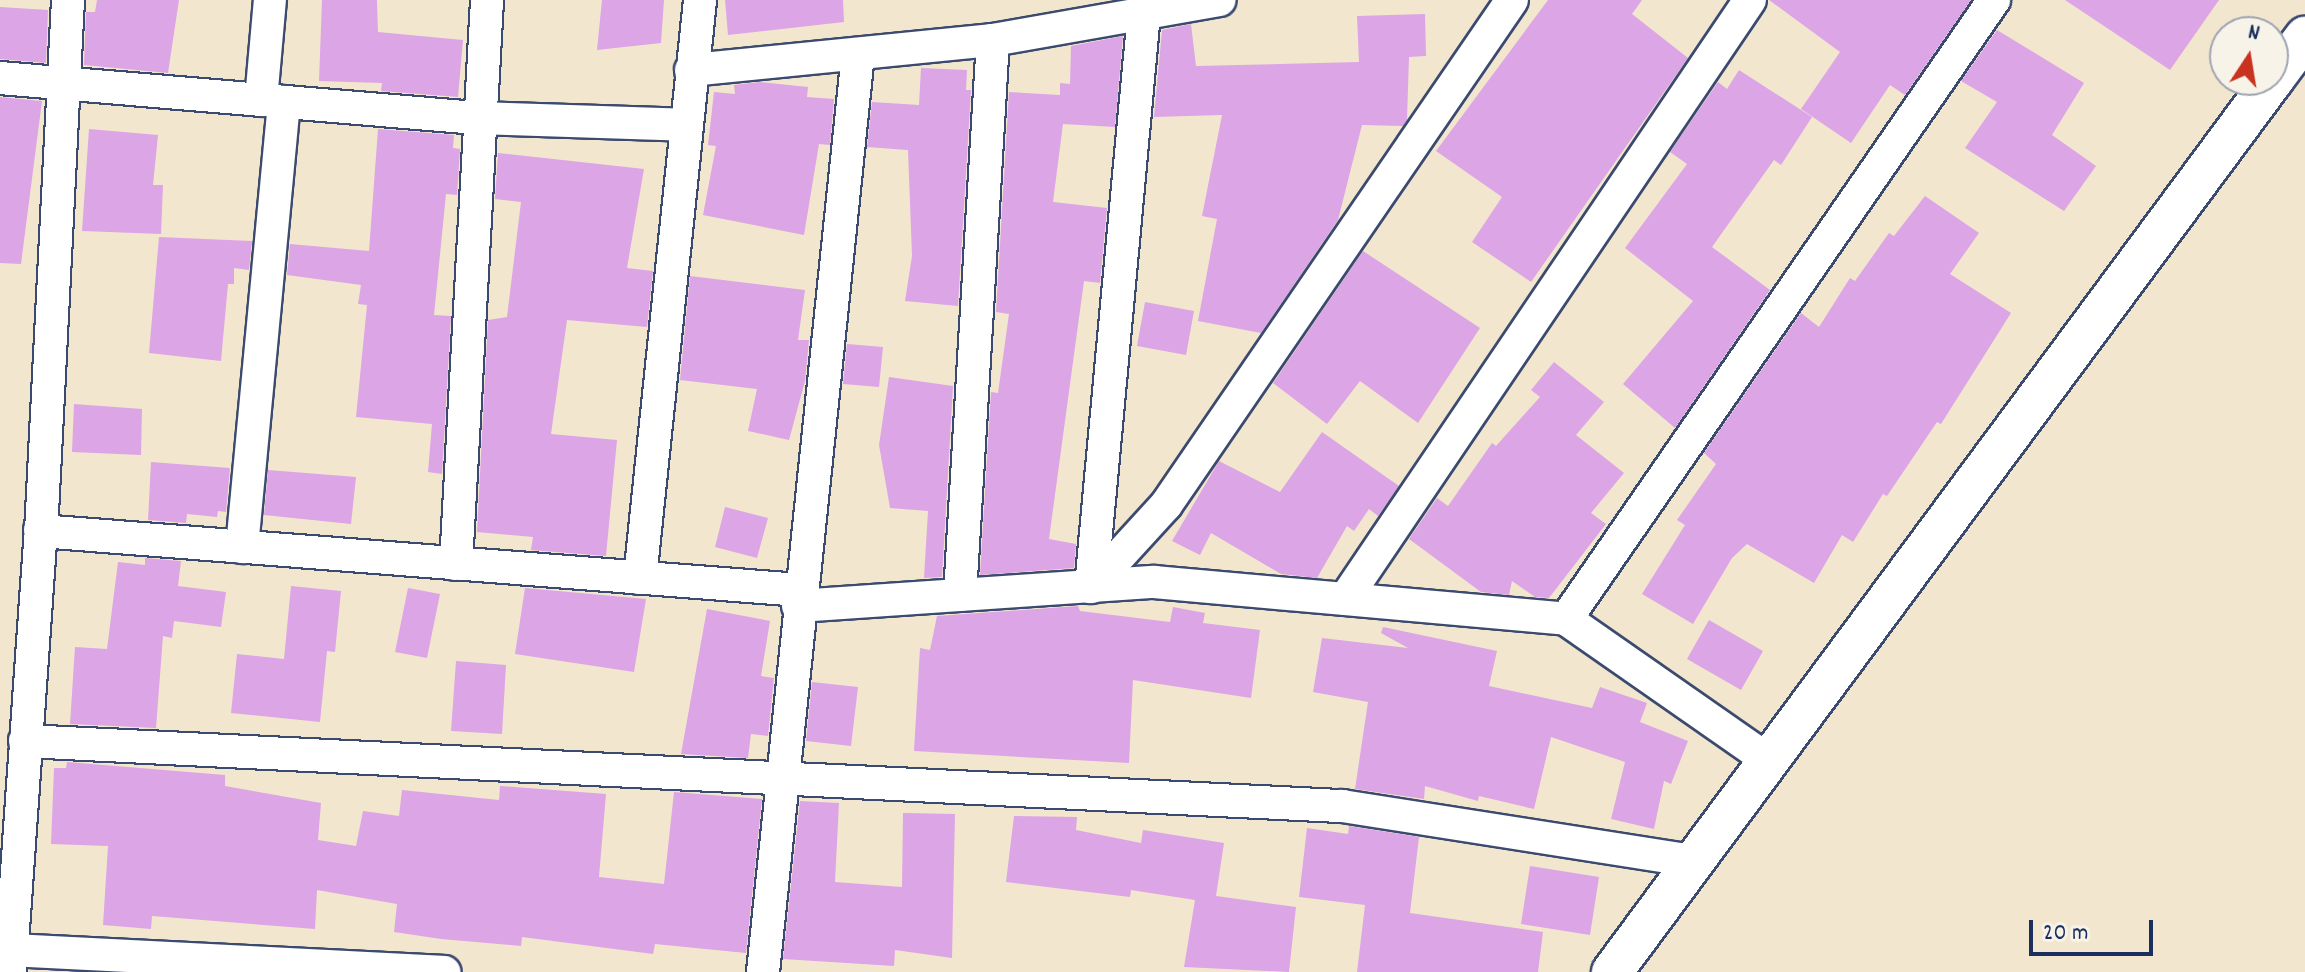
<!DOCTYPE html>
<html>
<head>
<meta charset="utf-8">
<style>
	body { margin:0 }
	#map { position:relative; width:2305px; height:972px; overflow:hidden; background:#f3e6cf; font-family:Dekko,sans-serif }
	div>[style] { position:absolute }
	.building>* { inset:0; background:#dca5e5 }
	.roads { filter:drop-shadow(2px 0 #3b4a6f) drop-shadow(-2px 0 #3b4a6f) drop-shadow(0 2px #3b4a6f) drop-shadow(0 -2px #3b4a6f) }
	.minor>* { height:32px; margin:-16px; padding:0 16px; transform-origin:16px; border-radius:16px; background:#fff }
	.tertiary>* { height:40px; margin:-20px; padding:0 20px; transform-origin:20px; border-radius:20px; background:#fff }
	span { translate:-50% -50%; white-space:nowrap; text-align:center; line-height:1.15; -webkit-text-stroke:6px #f7f3e8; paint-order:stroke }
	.north { position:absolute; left:2209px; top:16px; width:80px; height:80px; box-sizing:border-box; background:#f7f3e8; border:2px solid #9fa5b1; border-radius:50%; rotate:12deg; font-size:22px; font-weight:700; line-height:32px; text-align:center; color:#1b2f5e }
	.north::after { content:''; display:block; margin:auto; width:28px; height:36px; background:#c8321e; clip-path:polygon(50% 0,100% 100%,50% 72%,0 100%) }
	.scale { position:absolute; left:2029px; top:920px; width:124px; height:36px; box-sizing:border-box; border:4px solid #1b2f5e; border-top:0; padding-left:10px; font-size:24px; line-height:28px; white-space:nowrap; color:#1b2f5e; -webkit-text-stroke:6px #f7f3e8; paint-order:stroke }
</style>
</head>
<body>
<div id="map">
	<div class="building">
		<div style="clip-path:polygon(97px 0,179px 0,168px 73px,84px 65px,86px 12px,95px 12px)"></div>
		<div style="clip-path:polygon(322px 0,377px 0,378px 32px,463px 40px,458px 97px,381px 91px,382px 83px,319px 81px)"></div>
		<div style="clip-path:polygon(602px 0,664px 0,661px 43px,597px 50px)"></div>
		<div style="clip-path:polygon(725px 0,843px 0,844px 22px,728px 35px)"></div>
		<div style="clip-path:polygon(1548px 0,1642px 0,1632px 14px,1688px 58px,1531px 282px,1472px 242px,1502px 197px,1436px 151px)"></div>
		<div style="clip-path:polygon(1769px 0,1971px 0,1905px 95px,1890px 85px,1851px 143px,1801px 109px,1840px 52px)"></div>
		<div style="clip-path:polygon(2065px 0,2219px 0,2170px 70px)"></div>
		<div style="clip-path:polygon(0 7px,48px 10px,46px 63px,0 59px)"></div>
		<div style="clip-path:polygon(1425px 14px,1426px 56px,1409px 57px,1407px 120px,1403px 126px,1362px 125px,1338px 220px,1261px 333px,1198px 321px,1217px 219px,1202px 216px,1222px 115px,1154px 117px,1162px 30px,1191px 24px,1196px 66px,1359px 62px,1357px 16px)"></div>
		<div style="clip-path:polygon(1997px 30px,2084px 83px,2052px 135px,2096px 166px,2064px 211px,1965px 148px,1997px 102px,1961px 81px)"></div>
		<div style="clip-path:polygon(1123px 36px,1115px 127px,1063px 124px,1053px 202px,1107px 208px,1100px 283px,1084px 281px,1049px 539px,1076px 544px,1074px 568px,980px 575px,991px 392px,998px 393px,1009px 314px,996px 312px,1009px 92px,1060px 95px,1060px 83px,1070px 84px,1071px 46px)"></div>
		<div style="clip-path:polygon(921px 68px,967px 70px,966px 90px,971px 90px,958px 306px,905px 301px,912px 256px,908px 150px,867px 147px,872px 102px,919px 105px)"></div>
		<div style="clip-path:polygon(1739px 70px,1812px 117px,1781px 165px,1774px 160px,1712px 247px,1770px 290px,1675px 428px,1623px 384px,1693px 301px,1625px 248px,1687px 164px,1670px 152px,1718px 82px,1727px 89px)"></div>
		<div style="clip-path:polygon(760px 82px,808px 87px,807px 97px,834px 99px,830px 145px,819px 144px,804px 235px,703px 215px,716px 146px,708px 145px,714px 92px,735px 94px,734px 85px)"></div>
		<div style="clip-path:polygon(0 97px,42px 101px,21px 264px,0 263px)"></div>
		<div style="clip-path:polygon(89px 129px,158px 135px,153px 185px,163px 185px,161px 234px,82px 231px)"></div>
		<div style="clip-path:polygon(378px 129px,454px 135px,453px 148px,460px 149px,457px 195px,446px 194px,434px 315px,451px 316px,442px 474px,428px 472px,432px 424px,356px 417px,367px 305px,358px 304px,361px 285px,287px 275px,290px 244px,369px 251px)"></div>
		<div style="clip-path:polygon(498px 153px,644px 169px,627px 268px,653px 271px,647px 327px,567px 320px,551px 434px,617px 440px,606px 556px,531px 550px,533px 537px,477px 532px,488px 320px,507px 317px,521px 202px,495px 199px)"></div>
		<div style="clip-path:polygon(1925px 196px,1979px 233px,1950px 274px,2011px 313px,1941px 424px,1937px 422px,1887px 496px,1883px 494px,1853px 542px,1842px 535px,1814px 583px,1747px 544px,1732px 558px,1693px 624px,1642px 594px,1685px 525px,1677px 520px,1716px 464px,1704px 453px,1801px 313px,1819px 327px,1850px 278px,1855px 281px,1889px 233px,1894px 236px)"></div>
		<div style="clip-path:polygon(159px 237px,252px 241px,249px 270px,234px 268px,234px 284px,228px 284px,221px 361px,149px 353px)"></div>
		<div style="clip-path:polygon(1363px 251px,1480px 328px,1418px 423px,1360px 381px,1327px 424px,1273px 383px)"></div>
		<div style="clip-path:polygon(690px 276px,805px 290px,798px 340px,809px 340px,805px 381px,789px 440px,748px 431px,757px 389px,680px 380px)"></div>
		<div style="clip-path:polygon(1145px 302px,1194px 311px,1186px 355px,1137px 346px)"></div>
		<div style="clip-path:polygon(847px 344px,883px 347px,879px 387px,843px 384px)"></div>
		<div style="clip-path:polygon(1554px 362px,1604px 402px,1576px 435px,1624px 473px,1591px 513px,1606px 524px,1549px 598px,1535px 597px,1512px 581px,1509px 595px,1481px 592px,1409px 539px,1437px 498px,1448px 506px,1492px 443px,1496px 446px,1540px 397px,1531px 390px)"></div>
		<div style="clip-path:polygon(889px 377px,953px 386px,942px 577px,924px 578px,928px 511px,890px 508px,879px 445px)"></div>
		<div style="clip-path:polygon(74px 404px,142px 409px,141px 455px,72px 452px)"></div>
		<div style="clip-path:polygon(1322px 432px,1399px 486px,1378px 516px,1369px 509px,1354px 531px,1347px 526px,1317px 578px,1281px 574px,1211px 533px,1200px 555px,1172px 541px,1219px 461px,1280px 492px)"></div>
		<div style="clip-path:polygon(151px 462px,230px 468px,226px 512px,218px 511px,217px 517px,187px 514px,186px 523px,148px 520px)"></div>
		<div style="clip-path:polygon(268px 470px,356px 477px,351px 524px,264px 515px)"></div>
		<div style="clip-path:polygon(725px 507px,768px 518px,757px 558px,715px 547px)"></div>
		<div style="clip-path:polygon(145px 558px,181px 561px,178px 586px,226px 592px,221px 627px,174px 621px,172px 638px,163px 636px,156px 728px,70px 724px,75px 647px,107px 649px,118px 562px,145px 565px)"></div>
		<div style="clip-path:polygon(291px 586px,341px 591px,335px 652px,327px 651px,320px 722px,231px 713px,237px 654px,284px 659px)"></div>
		<div style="clip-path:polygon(408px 588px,440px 594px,427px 658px,395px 652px)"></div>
		<div style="clip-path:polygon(525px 588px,646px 599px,634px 672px,515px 654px)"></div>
		<div style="clip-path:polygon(1078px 606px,1080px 611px,1170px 622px,1173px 607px,1205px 613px,1203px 623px,1260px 630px,1251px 698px,1133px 680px,1129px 763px,914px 751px,920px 648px,930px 650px,937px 616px)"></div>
		<div style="clip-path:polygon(707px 609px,770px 621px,761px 676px,774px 678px,768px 736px,751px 734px,748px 758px,681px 754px)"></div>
		<div style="clip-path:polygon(1709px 620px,1763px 651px,1741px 690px,1687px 659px)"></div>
		<div style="clip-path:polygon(1383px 627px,1497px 651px,1489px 686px,1592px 708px,1600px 687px,1647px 703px,1640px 722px,1688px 741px,1671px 784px,1664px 781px,1654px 829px,1611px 819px,1625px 762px,1551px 737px,1534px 809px,1479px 796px,1478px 801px,1425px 786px,1424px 799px,1355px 789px,1368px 702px,1313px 692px,1322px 638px,1408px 648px,1381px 633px)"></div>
		<div style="clip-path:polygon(456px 661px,506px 665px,502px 734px,451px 731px)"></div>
		<div style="clip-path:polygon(812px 682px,858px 687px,851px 746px,806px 741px)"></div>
		<div style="clip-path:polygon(67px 762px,225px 775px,225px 786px,321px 803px,318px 840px,356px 846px,363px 811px,399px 816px,402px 790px,499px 800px,500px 786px,606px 794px,599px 877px,664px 884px,674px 792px,762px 799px,746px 953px,655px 944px,653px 954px,522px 937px,521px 946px,441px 939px,394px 932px,397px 904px,317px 890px,315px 929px,152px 916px,151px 929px,103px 925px,108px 846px,51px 844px,54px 768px,66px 768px)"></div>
		<div style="clip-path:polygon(800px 801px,839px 803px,835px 882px,902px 887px,903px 813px,955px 814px,952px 958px,895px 950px,894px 966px,783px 959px)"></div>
		<div style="clip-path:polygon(1014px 816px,1077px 817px,1076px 830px,1141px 843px,1143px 830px,1224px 843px,1216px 896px,1296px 907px,1289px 972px,1184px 967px,1195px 900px,1131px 890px,1130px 897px,1006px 882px)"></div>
		<div style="clip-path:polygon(1349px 826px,1419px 837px,1410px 913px,1543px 932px,1538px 972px,1357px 972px,1365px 905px,1299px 897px,1307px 828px,1348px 834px)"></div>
		<div style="clip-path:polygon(1530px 866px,1599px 877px,1590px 935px,1521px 924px)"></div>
	</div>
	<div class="roads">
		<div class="minor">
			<div style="left:691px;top:70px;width:303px;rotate:-5.7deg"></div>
			<div style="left:993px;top:40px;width:230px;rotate:-10deg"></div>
			<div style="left:0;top:78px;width:480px;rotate:4.8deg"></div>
			<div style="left:478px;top:118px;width:206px;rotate:1.9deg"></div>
			<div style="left:261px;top:100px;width:100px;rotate:-84.9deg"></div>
			<div style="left:40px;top:531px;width:762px;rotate:4.44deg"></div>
			<div style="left:242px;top:547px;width:447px;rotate:-84.6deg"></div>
			<div style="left:456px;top:564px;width:565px;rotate:-86.85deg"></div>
			<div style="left:640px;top:578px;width:581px;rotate:-84.07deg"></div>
			<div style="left:1091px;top:587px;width:111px;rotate:-47.6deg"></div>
			<div style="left:1166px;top:505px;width:612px;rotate:-55.58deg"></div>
			<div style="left:1091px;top:587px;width:575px;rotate:-84.72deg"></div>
			<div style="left:960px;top:595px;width:556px;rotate:-86.6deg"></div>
			<div style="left:1345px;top:599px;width:723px;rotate:-55.94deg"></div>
			<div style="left:798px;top:606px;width:357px;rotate:-3.9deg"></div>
			<div style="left:1154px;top:582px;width:414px;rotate:5.1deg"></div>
			<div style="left:25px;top:741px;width:1319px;rotate:2.83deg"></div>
			<div style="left:1342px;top:806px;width:357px;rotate:8.9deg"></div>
			<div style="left:1768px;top:760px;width:246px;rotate:-145.1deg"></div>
			<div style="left:1566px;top:619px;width:753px;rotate:-55.34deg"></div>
			<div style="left:10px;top:950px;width:435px;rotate:2.9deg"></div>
			<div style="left:10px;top:972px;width:460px;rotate:-86deg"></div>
			<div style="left:42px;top:513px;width:514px;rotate:-87.1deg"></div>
			<div style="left:763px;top:972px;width:923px;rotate:-84.09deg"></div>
		</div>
		<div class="tertiary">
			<div style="left:2273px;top:80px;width:54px;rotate:-53.3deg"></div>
			<div style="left:1612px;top:972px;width:1110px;rotate:-53.46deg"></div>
		</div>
	</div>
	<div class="north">N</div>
	<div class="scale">20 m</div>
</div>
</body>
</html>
